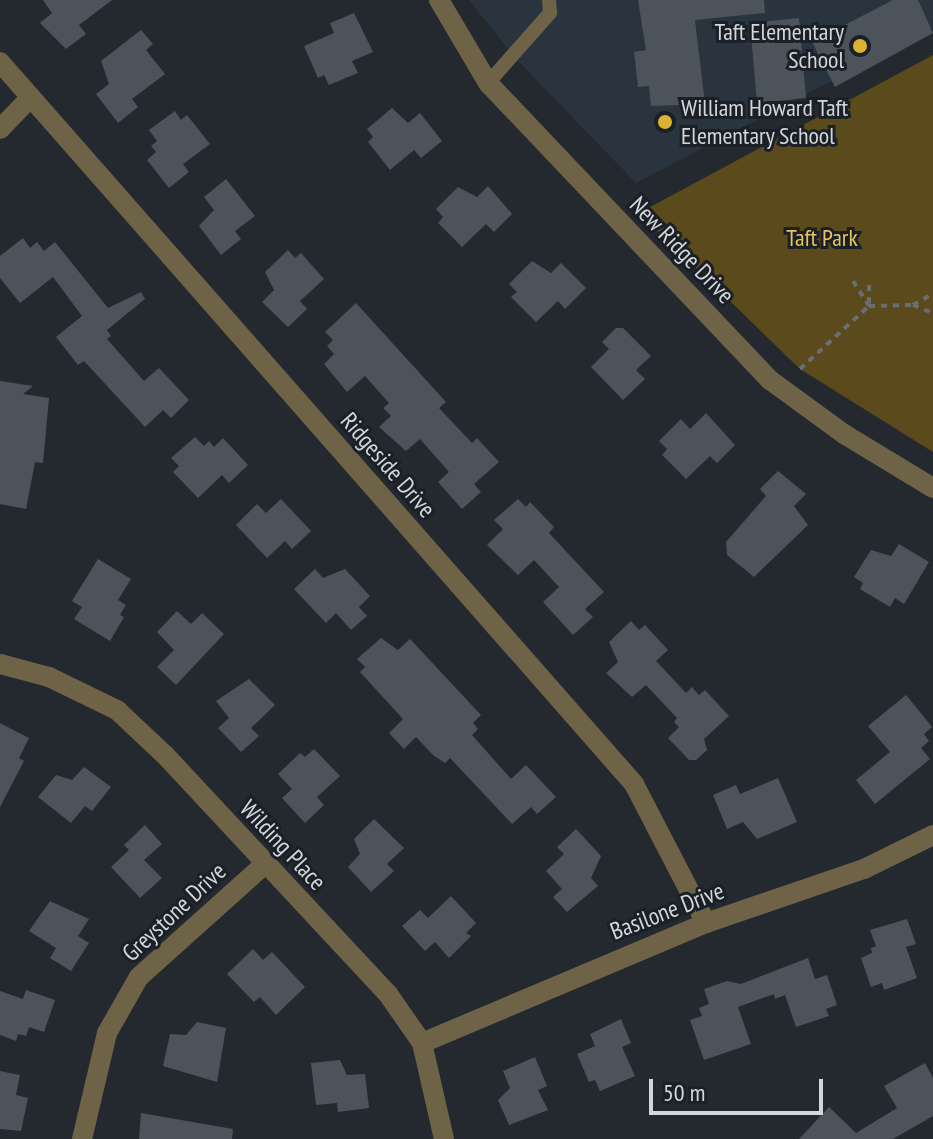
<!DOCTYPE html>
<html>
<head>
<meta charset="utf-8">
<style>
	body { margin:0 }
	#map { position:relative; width:933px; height:1139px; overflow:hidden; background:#242930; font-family:"PT Sans Narrow",sans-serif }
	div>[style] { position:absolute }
	.built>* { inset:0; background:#2a343f }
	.green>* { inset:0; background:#5b4a1b }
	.building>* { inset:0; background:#4d535a }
	.path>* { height:4px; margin-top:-2px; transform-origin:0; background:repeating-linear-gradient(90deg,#6a6e74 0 6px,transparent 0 12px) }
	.lane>* { height:14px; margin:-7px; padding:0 7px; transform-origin:7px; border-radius:7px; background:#6e6347 }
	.street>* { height:20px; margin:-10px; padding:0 10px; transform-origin:10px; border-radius:10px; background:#6e6347 }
	.dots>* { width:22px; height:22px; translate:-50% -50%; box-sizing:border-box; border:4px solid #1a2026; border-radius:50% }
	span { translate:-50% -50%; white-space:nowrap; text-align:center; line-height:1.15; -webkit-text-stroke:6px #1a2026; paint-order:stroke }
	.poi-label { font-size:24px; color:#d3d7db }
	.right { translate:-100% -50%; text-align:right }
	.left { translate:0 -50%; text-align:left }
	.park-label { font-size:24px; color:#e8c35c }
	.street-label { font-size:24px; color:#d3d7db }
	.scale { position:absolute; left:649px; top:1079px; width:174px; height:36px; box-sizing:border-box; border:4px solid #d3d7db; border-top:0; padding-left:10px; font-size:24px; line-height:28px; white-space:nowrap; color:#d3d7db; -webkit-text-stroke:6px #1a2026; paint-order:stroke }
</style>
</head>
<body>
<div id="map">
	<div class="built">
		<div style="clip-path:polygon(469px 0,933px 0,933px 28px,636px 183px,517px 60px)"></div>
	</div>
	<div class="green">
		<div style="clip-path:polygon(933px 55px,933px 452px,800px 369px,639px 213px)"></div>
	</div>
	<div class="building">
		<div style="clip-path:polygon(43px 0,112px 0,79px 25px,86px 34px,66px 49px,40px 23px,52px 13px)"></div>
		<div style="clip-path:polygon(638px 0,764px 0,765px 13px,695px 20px,705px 104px,651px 106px,649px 86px,638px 87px,634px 52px,646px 50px)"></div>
		<div style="clip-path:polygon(893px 0,918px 0,933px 33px,835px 87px,812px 42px)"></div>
		<div style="clip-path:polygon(354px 13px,373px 52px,352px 61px,358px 73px,329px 85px,324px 75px,318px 78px,304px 46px,334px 33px,330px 23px)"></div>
		<div style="clip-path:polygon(799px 18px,806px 98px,757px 103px,750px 23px)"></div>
		<div style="clip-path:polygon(141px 30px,153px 44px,146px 50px,165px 74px,132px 99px,138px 107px,118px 123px,96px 94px,109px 84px,101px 61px)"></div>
		<div style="clip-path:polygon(392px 108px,408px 123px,420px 113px,442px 141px,421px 158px,414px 150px,390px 170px,368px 142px,373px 137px,367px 129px)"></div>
		<div style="clip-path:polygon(175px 111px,181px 120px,187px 115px,210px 144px,183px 164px,189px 172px,169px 188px,147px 160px,156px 152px,151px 146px,157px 141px,149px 130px)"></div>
		<div style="clip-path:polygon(226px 179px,255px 216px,235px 231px,241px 239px,221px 255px,199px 226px,214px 210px,204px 197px)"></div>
		<div style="clip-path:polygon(488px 186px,512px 214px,494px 232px,486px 224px,462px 247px,438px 223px,443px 217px,436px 209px,458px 187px,477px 197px)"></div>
		<div style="clip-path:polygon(23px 238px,30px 248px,37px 242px,44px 251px,55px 242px,108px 308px,141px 292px,145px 299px,107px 330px,111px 336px,107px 339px,144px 381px,159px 368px,189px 400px,171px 418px,163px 410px,145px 427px,84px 361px,78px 365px,56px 337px,82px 316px,53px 277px,20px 303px,0 278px,0 256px)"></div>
		<div style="clip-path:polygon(288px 250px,295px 258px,301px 253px,324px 279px,300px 301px,307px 309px,288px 327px,262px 302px,274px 290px,265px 272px)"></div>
		<div style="clip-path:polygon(532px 261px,551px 273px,561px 263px,586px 288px,565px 309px,558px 301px,536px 322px,511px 297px,517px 292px,509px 284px)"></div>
		<div style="clip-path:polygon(356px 303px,446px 402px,439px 408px,472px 443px,477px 438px,499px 462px,474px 484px,481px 492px,462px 509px,438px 482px,449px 472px,420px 439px,406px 451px,379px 427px,391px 416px,383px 408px,389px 403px,365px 376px,347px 392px,324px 364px,334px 354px,327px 346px,333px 340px,325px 332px)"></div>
		<div style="clip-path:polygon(616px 328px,623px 328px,651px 356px,636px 370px,645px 379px,623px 400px,591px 367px,609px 349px,602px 342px)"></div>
		<div style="clip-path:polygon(0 381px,33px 386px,23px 394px,49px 398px,43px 463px,35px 462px,26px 509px,0 504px)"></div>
		<div style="clip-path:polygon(706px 413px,735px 445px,717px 463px,710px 456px,686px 479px,662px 455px,667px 449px,659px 441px,681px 419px,690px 429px)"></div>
		<div style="clip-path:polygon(195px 437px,204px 446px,209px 441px,214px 447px,223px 438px,248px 465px,229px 483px,222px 475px,198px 498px,173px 472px,179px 466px,171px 458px)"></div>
		<div style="clip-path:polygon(778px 471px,806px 494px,794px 506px,808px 525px,754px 577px,727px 555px,726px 542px,766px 496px,760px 489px)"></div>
		<div style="clip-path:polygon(281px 499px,311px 531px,292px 549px,285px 541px,267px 558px,236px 525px,257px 504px,266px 513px)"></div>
		<div style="clip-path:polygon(518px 499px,526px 507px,530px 502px,554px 527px,549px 533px,604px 592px,585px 609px,593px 617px,573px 635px,543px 602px,559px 587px,534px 560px,518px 575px,487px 545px,503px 529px,494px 520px)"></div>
		<div style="clip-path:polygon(899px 544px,929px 562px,904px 604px,895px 598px,890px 607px,860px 589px,863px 583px,854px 577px,871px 550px,891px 556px)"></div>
		<div style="clip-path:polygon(98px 559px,131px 579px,118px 600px,126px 605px,120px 615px,124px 617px,110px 641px,74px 619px,82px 607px,72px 601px)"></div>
		<div style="clip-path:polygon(315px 569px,323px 578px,345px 569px,370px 596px,359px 607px,367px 616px,351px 630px,336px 613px,326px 623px,294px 589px)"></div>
		<div style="clip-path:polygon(177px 611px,191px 624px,202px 613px,224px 634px,176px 685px,157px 667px,174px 650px,157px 632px)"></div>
		<div style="clip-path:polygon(631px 621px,639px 630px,645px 625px,668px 650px,656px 661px,686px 693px,692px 687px,699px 695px,705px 690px,729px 716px,704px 739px,707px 750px,696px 760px,689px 760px,668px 738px,679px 727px,674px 722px,677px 718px,646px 685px,632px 697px,606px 673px,618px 662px,609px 642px)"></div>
		<div style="clip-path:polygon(381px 638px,398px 650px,410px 639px,481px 715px,473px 723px,478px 729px,472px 735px,511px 779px,526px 765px,556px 797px,537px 814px,531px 807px,512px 824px,450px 758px,445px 763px,434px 756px,416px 737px,404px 749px,389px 733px,403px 719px,360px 672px,365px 667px,357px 659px)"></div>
		<div style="clip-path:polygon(249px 679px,275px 705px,251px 728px,259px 736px,241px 752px,218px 728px,229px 718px,216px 701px)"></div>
		<div style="clip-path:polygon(906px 695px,932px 727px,924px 734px,929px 741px,921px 748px,930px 759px,875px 804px,856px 780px,890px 752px,868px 726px)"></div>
		<div style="clip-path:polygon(0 723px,29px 738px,19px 758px,24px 761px,0 807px)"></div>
		<div style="clip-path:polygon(314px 749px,340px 776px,317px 797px,324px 805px,305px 823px,282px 798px,292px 789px,278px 774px,300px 753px,305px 757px)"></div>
		<div style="clip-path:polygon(84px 767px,111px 787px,92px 811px,85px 806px,71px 823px,38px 797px,56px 775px,72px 780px)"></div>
		<div style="clip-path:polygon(778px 778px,797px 822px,757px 839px,743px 822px,727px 829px,713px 795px,736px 785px,740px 794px)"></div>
		<div style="clip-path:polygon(374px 819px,404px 848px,387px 864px,394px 871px,371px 892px,348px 867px,360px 854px,354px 839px)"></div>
		<div style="clip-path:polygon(145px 825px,162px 844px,144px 860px,162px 878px,140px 898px,111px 867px,129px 850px,124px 845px)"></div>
		<div style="clip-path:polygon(576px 829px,601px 856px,591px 878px,598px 886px,567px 912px,553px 897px,562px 889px,546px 871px,564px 854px,557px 847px)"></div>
		<div style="clip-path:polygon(451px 896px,476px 923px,466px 933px,471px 936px,449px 958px,435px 942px,425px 951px,402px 926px,420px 910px,428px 918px)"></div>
		<div style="clip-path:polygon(50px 901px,89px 919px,78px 936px,89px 943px,71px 971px,50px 958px,56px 948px,29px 931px)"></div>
		<div style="clip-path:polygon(907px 919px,916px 944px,906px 947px,917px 978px,884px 990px,882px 983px,871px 987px,861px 958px,872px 953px,871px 948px,876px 946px,870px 930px)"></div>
		<div style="clip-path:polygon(253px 949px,263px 960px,272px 952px,305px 987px,276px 1015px,260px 997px,254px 1002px,227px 974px)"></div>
		<div style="clip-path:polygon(808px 958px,815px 979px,827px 975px,837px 1005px,826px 1009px,829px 1016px,796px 1027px,785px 995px,775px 999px,774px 994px,738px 1007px,751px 1044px,704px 1060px,690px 1020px,702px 1016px,699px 1008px,709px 1004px,704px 989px,727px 981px,741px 984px)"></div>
		<div style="clip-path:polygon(26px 990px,55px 1000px,44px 1032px,29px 1027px,26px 1036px,18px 1034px,16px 1041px,0 1035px,0 991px,23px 999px)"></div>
		<div style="clip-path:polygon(621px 1019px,631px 1043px,622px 1047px,635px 1076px,600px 1091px,595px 1080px,589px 1082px,577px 1054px,595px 1046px,590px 1034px)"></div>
		<div style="clip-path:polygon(197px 1022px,226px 1028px,217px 1082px,163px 1066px,170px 1034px,186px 1035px)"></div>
		<div style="clip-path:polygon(535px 1057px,547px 1086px,538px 1090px,548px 1110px,509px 1125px,498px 1100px,510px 1088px,503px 1071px)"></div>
		<div style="clip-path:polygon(340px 1060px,347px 1075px,365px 1074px,369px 1108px,338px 1112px,337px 1103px,316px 1105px,311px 1063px)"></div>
		<div style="clip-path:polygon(925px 1063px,933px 1078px,933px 1116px,893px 1139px,799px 1139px,829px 1107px,856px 1133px,897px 1108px,884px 1086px)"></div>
		<div style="clip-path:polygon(0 1071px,20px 1075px,16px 1095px,28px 1098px,21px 1131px,0 1129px)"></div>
		<div style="clip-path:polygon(141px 1113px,233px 1129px,232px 1139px,139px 1139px)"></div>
	</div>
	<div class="path">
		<div style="left:853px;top:281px;width:30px;rotate:57deg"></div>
		<div style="left:869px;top:303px;width:20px;rotate:-90deg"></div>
		<div style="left:913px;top:305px;width:23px;rotate:-29deg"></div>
		<div style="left:800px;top:369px;width:93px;rotate:-42.4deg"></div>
		<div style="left:869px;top:306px;width:44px;rotate:-1.3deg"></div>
		<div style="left:913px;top:305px;width:22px;rotate:22deg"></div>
	</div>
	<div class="lane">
		<div style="left:488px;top:83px;width:94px;rotate:-48.5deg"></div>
		<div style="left:550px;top:13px;width:13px;rotate:-94deg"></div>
	</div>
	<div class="street">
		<div style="left:439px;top:0;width:96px;rotate:59.4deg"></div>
		<div style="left:488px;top:83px;width:410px;rotate:46.5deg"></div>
		<div style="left:770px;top:380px;width:92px;rotate:36.1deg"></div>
		<div style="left:844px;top:434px;width:104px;rotate:31.2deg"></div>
		<div style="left:0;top:62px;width:961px;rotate:48.71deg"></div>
		<div style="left:634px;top:784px;width:157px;rotate:62.6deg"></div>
		<div style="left:0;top:129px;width:43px;rotate:-45.9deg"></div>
		<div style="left:0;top:664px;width:51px;rotate:14.9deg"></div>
		<div style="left:49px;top:677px;width:76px;rotate:25.9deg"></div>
		<div style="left:117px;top:710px;width:66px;rotate:43.2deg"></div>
		<div style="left:165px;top:755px;width:327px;rotate:47deg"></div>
		<div style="left:388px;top:994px;width:60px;rotate:55.2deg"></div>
		<div style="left:422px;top:1043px;width:98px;rotate:77.1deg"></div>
		<div style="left:422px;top:1043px;width:308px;rotate:-22.9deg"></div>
		<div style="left:706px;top:923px;width:167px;rotate:-18.9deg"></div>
		<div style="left:864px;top:869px;width:77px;rotate:-26.2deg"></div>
		<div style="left:82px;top:1139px;width:109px;rotate:-76.7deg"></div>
		<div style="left:107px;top:1033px;width:64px;rotate:-60.3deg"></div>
		<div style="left:139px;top:977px;width:169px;rotate:-41.9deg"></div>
	</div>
	<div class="dots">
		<div style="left:860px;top:46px;background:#dcb233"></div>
		<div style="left:665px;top:122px;background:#dcb233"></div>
	</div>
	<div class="poi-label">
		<span class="right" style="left:844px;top:46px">Taft Elementary<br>School</span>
		<span class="left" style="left:681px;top:122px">William Howard Taft<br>Elementary School</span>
	</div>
	<div class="park-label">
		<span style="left:822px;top:238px">Taft Park</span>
	</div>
	<div class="street-label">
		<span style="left:682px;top:250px;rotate:46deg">New Ridge Drive</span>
		<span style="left:388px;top:465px;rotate:49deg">Ridgeside Drive</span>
		<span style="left:283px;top:845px;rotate:47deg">Wilding Place</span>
		<span style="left:667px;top:911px;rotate:-21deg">Basilone Drive</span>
		<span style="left:174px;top:912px;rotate:-43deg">Greystone Drive</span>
	</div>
	<div class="scale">50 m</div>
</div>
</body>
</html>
